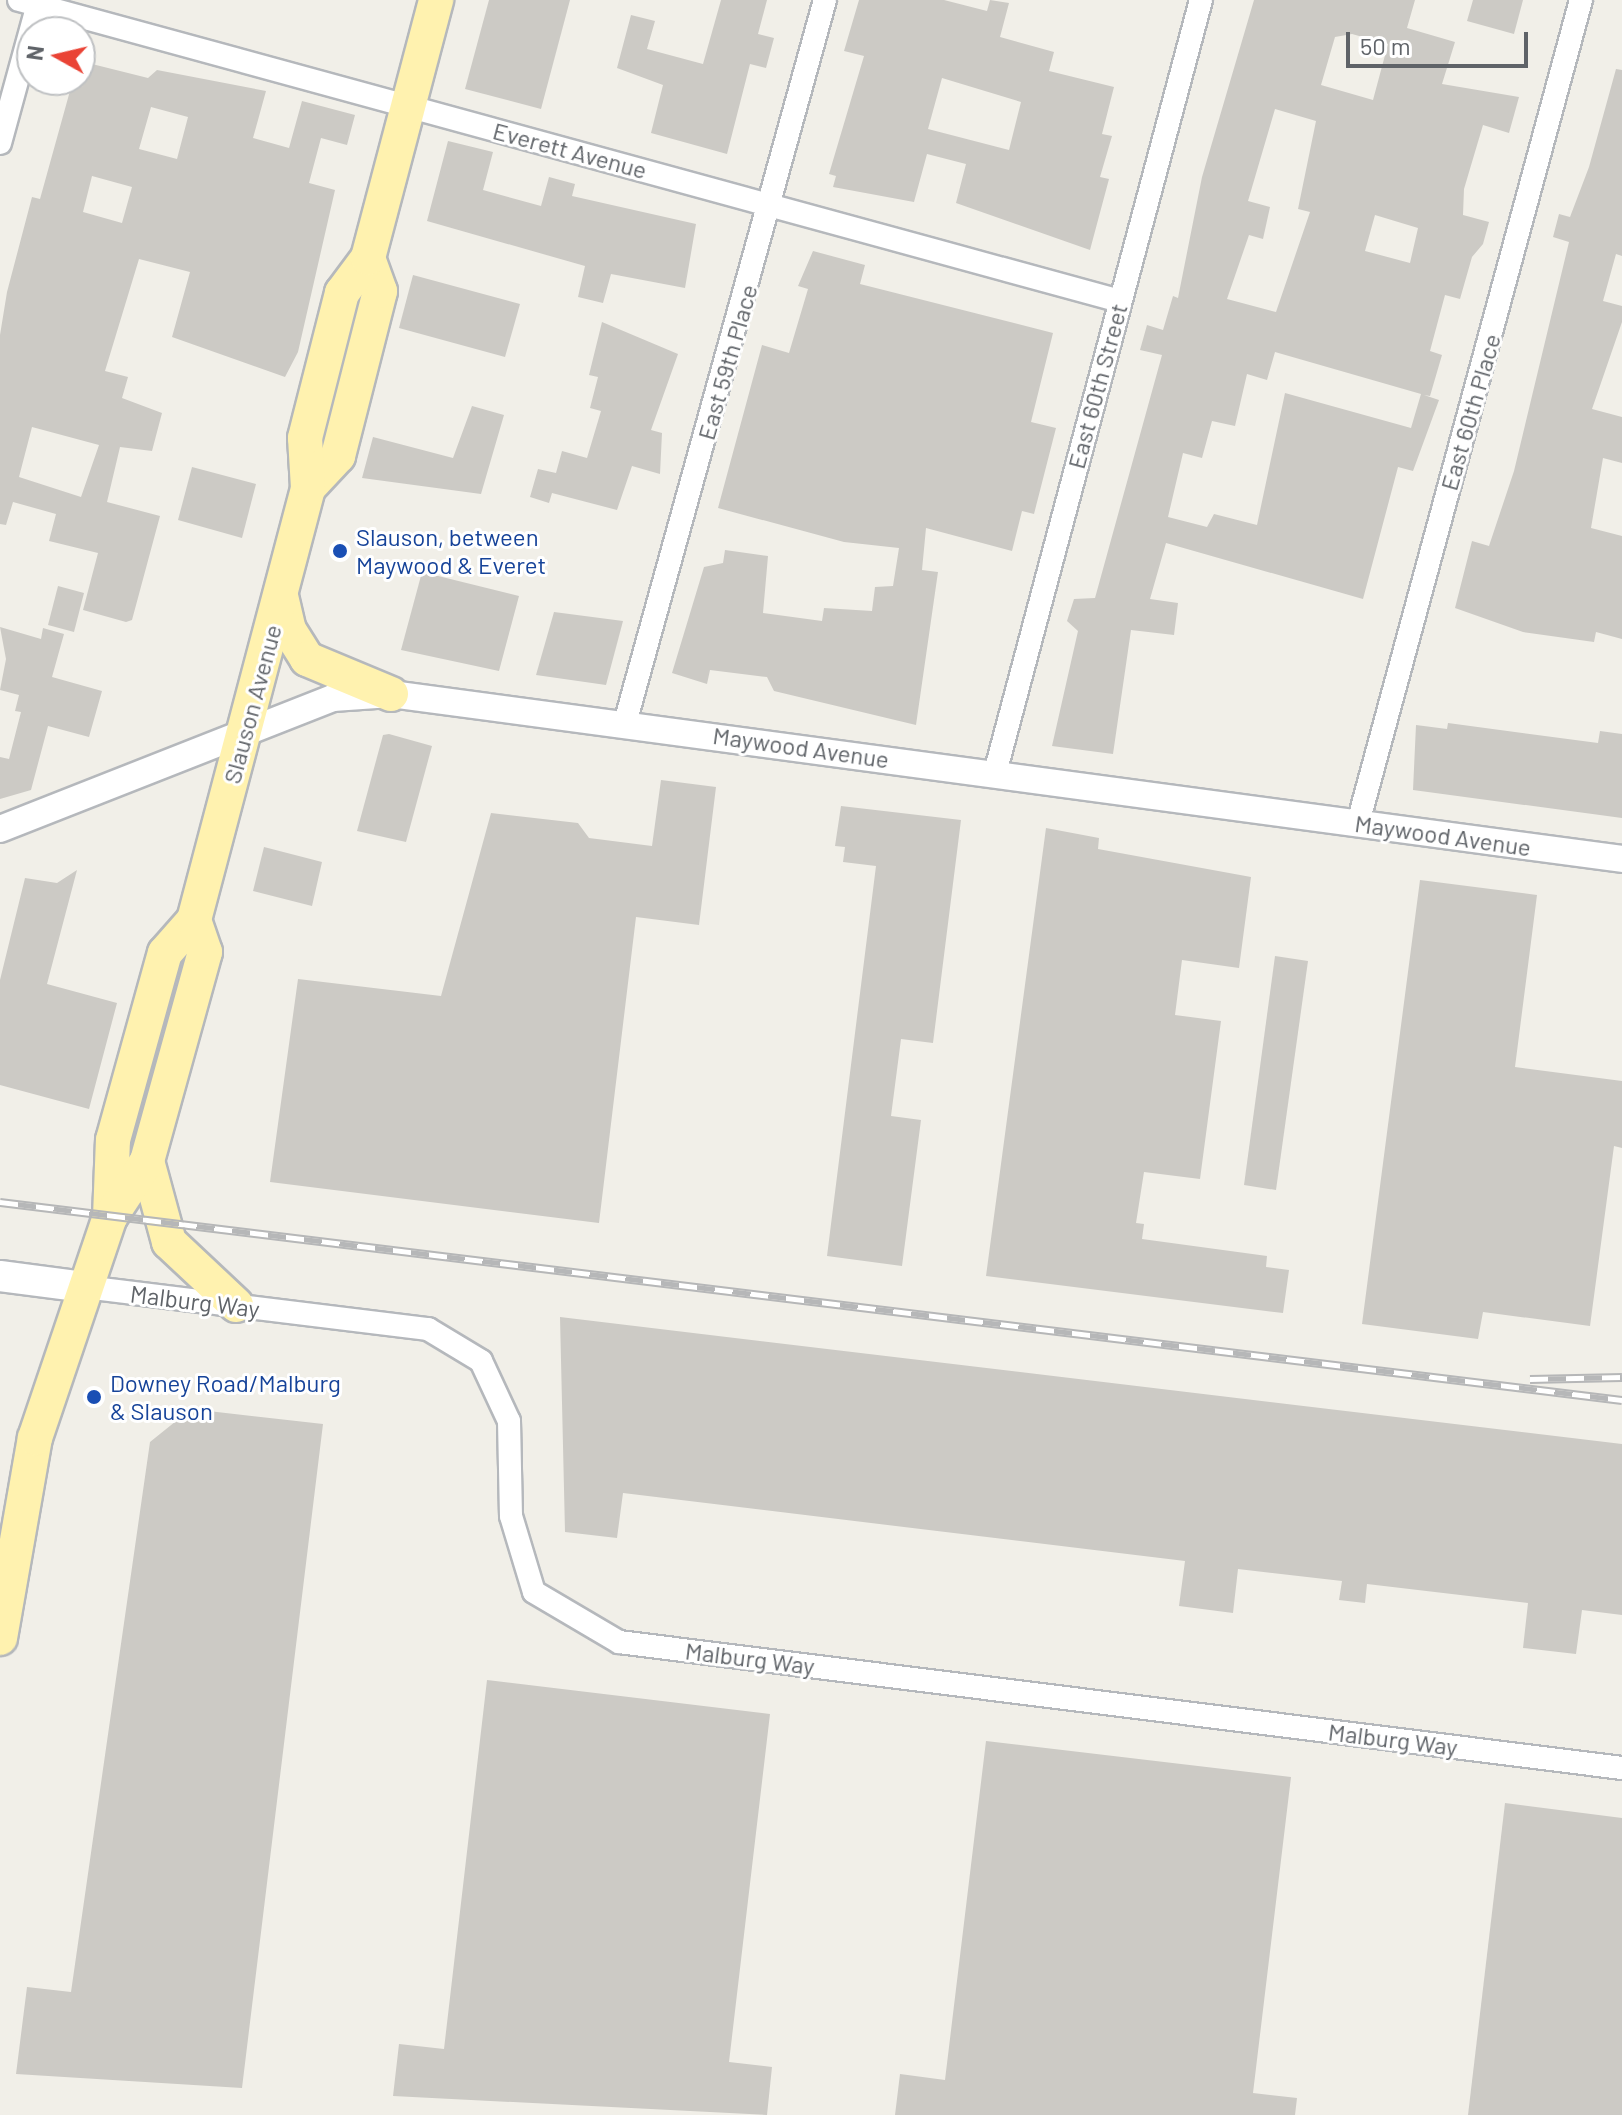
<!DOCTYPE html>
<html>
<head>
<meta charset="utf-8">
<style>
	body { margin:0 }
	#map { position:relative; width:1622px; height:2115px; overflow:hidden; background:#f1efe8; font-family:Barlow,sans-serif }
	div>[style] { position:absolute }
	.building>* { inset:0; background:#cccac5 }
	.roads { filter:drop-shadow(2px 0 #b5b8bc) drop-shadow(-2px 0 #b5b8bc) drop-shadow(0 2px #b5b8bc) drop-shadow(0 -2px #b5b8bc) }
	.minor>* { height:22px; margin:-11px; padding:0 11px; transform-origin:11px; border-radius:11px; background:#fff }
	.tertiary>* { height:26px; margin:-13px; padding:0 13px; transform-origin:13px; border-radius:13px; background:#fff }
	.secondary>* { height:30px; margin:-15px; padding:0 15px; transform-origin:15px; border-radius:15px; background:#fff }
	.primary>* { height:34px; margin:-17px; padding:0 17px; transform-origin:17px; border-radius:17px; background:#fff2af }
	.rail>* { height:9px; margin-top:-4.5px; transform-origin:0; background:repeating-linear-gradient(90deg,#fff 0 18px,#b6b7b8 0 36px); box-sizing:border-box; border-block:2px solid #b6b7b8 }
	.dots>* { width:22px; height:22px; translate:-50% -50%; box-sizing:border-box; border:4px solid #fff; border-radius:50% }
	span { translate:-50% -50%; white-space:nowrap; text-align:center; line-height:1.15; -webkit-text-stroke:6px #fff; paint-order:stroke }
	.street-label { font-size:24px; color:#5f6368 }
	.transit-label { font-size:24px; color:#164399 }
	.left { translate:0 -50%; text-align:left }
	.north { position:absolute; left:16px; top:16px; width:80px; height:80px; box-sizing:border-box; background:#fff; border:2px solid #bfc1c3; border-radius:50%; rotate:278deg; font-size:22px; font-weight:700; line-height:32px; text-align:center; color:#5f6368 }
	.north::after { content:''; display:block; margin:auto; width:28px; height:36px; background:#ea4335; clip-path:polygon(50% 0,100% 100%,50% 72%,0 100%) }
	.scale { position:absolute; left:1346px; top:32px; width:182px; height:36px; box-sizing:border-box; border:4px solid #5f6368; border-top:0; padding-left:10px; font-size:24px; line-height:28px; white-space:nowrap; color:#5f6368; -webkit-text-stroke:6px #fff; paint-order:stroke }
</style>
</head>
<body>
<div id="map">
	<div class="building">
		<div style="clip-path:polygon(489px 0,570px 0,541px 109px,465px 89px)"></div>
		<div style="clip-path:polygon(721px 0,767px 0,758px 34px,774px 38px,766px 68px,750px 64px,727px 154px,651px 133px,663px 85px,617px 68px,631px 15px,655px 21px,647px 49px,703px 64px)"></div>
		<div style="clip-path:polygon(evenodd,859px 0,944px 0,987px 11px,990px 0,1009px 3px,1000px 37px,1054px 52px,1049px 71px,1114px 87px,1102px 134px,1112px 136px,1100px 177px,1109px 179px,1090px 250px,956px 203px,966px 164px,927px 154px,914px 202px,833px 187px,836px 176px,829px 174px,864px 56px,844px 51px,859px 0,942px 78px,1021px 102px,1009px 150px,928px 129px,942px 78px)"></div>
		<div style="clip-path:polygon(evenodd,1254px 0,1415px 0,1407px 28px,1455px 42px,1442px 84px,1519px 97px,1509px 133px,1483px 125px,1464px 189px,1463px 215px,1489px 222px,1483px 244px,1472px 257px,1460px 299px,1445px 295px,1430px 351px,1442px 355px,1430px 396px,1424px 395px,1439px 400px,1413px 471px,1398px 467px,1363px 599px,1166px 543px,1150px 599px,1178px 603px,1174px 635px,1131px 630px,1113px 754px,1052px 746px,1078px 631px,1067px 621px,1074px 599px,1095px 598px,1162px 355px,1140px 350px,1147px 325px,1163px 330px,1173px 296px,1178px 298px,1202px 177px,1254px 0,1352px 34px,1388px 44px,1373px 100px,1321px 85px,1335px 37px,1352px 34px,1254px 0,1275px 109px,1316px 121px,1298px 209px,1310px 212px,1276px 312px,1227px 299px,1249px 235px,1263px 239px,1270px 207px,1248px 201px,1275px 109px,1254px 0,1375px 215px,1418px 228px,1410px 263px,1365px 251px,1375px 215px,1254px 0,1275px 352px,1421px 394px,1411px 428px,1285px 393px,1257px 525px,1214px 514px,1207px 527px,1168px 517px,1183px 453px,1202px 458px,1212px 421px,1235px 426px,1247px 374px,1267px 380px,1275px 352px)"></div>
		<div style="clip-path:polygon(1473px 0,1523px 0,1514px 34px,1467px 21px)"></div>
		<div style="clip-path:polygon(evenodd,80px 61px,148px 78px,157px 70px,266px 91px,253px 138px,289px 148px,302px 101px,355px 115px,347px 145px,321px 138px,309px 183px,335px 190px,298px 352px,285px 377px,172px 337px,190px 272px,139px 259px,105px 371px,128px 377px,122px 398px,162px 413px,152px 451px,120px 447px,107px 502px,160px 516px,132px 620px,126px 622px,83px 610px,98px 553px,49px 541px,56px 514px,13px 502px,6px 525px,0 524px,0 335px,7px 292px,32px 197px,40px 199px,73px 80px,80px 80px,80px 61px,151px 107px,188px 117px,177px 159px,139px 149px,151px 107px,80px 61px,92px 176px,132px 187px,122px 223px,83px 212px,92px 176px,80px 61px,32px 427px,99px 445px,81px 497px,19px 477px,32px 427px)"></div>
		<div style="clip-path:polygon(1616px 69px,1622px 70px,1622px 256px,1616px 254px,1603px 301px,1622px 306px,1622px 322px,1592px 409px,1622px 417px,1622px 463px,1603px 458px,1591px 528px,1622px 536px,1622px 639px,1596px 632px,1594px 642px,1523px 632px,1455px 608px,1472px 541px,1489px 546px,1514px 471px,1569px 242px,1553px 237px,1559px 214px,1570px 217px,1589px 167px)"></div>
		<div style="clip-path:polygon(448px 141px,493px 152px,483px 190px,541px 206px,549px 177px,575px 184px,572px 196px,696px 224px,685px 288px,611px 274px,603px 303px,578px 297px,585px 266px,427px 221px)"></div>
		<div style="clip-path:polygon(813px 251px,865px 265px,860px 284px,1053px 333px,1031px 422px,1056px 428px,1034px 514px,1022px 511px,1012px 551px,926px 528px,922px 570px,938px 572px,916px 725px,774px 691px,767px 677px,710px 670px,707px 684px,672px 673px,704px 567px,723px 563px,725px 550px,768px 556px,763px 613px,822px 621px,824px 608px,872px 611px,875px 587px,893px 586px,899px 548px,844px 542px,718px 508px,762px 345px,789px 353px,808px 289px,798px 286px)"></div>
		<div style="clip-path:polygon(413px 275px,520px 304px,505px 357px,399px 328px)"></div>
		<div style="clip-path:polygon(602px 322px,678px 354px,651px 430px,662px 433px,660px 474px,632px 466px,617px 510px,552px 493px,549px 503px,530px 497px,538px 469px,556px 473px,562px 451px,587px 458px,601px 411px,590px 408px,598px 377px,589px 375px)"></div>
		<div style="clip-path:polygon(472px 406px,504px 415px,481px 494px,362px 478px,373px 437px,453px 458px)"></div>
		<div style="clip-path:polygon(192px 467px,256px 484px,242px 538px,178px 520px)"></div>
		<div style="clip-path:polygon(422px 572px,519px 596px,499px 671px,401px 650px)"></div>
		<div style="clip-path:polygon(58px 586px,84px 593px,74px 632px,48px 625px)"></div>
		<div style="clip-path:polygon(554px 612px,623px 621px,606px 685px,536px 675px)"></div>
		<div style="clip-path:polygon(0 627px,41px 639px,43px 628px,64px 634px,52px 677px,102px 691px,89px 737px,48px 726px,31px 790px,0 799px,0 757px,9px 759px,21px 712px,15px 711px,19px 695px,0 690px,6px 659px)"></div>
		<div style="clip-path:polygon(1448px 723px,1598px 743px,1600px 731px,1622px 734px,1622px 818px,1413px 790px,1416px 725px,1447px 729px)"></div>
		<div style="clip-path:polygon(389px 734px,432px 746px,406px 842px,357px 831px,383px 735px)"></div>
		<div style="clip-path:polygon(661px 780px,716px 787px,699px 925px,636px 917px,599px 1223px,270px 1182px,298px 979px,441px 996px,491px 813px,578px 823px,589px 838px,652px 846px)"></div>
		<div style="clip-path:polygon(841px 806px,961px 820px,933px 1043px,901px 1039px,891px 1116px,921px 1120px,902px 1266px,827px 1256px,876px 866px,843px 862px,845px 847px,835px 846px)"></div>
		<div style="clip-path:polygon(1046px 828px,1099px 838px,1098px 849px,1251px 877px,1239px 968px,1182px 960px,1175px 1015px,1221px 1021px,1200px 1179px,1144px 1172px,1136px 1223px,1144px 1224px,1142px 1239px,1267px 1256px,1266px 1267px,1289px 1270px,1283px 1313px,986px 1276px)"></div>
		<div style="clip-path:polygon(264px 847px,322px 862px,312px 906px,253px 891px)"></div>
		<div style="clip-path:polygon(77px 870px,47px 984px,117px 1003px,89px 1109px,0 1085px,0 980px,25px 878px,57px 883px)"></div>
		<div style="clip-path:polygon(1420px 880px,1537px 895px,1515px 1067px,1622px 1081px,1622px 1148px,1614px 1146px,1590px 1326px,1483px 1312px,1478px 1339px,1362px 1324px)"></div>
		<div style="clip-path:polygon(1275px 956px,1308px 961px,1276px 1190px,1244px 1185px)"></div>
		<div style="clip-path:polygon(560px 1317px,1622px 1444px,1622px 1615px,1582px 1610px,1576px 1654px,1523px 1648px,1528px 1603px,1367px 1584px,1365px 1603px,1339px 1600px,1342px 1581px,1238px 1569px,1233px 1613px,1179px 1606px,1185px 1561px,623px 1493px,617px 1538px,565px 1532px)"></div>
		<div style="clip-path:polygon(191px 1409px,323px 1424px,242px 2088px,16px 2074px,27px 1987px,71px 1992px,150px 1442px)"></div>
		<div style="clip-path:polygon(487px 1680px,770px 1714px,729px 2062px,772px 2067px,767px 2115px,393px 2096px,399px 2044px,444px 2049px)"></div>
		<div style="clip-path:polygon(986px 1741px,1291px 1777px,1253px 2093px,1297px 2098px,1295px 2115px,895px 2115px,900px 2074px,945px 2080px)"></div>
		<div style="clip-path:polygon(1505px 1803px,1622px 1818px,1622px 2115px,1468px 2115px)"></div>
	</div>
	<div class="roads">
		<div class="minor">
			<div style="left:19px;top:0;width:1141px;rotate:15.29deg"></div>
			<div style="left:0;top:143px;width:148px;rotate:-74.7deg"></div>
			<div style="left:625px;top:723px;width:750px;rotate:-74.54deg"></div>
			<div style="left:995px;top:773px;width:800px;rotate:-75.08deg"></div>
			<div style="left:1358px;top:823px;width:853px;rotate:-74.84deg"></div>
			<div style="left:85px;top:1287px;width:346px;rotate:7deg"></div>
			<div style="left:428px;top:1329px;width:62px;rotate:31.1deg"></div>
			<div style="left:481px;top:1361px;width:66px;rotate:65deg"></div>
			<div style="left:509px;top:1421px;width:95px;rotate:88.8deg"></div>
			<div style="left:511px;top:1516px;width:79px;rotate:73.2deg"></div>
			<div style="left:534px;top:1592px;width:99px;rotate:30.5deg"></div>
			<div style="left:619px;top:1642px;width:1011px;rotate:7.16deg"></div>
		</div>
		<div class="tertiary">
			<div style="left:0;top:829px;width:358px;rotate:-21.5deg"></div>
			<div style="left:333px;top:698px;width:58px;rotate:-3.9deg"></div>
			<div style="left:391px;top:694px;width:1242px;rotate:7.63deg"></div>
		</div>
		<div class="secondary">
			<div style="left:0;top:1276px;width:86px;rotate:7.4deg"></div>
		</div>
		<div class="primary">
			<div style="left:308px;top:488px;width:44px;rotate:-46.8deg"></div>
			<div style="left:338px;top:456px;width:170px;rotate:-75.7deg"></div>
			<div style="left:380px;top:291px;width:35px;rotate:-110deg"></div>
			<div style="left:281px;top:596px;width:35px;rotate:77deg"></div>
			<div style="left:289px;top:630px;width:34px;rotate:58deg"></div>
			<div style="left:307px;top:659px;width:91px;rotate:22.6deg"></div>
			<div style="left:147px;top:1161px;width:84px;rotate:74.8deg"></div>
			<div style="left:169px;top:1242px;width:92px;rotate:43.2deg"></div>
			<div style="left:110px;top:1217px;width:77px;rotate:-87.8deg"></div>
			<div style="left:113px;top:1140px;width:194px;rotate:-74.5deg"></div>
			<div style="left:165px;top:953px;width:44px;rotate:-48.7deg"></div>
			<div style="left:194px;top:920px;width:447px;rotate:-75.2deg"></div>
			<div style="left:308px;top:488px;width:50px;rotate:-93.4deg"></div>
			<div style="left:305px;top:438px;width:150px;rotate:-75.7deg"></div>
			<div style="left:342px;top:293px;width:44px;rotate:-53.4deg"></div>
			<div style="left:368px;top:258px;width:267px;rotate:-75.2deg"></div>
			<div style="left:0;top:1638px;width:203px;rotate:-80.1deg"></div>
			<div style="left:35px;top:1438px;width:233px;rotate:-71.3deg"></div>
			<div style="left:110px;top:1217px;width:67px;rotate:-56.5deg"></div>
			<div style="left:147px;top:1161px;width:217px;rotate:-74.5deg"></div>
			<div style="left:205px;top:952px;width:34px;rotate:-109deg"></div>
		</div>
	</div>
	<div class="rail">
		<div style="left:0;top:1202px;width:1634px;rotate:6.96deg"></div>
		<div style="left:1530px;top:1379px;width:92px;rotate:-1.2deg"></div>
	</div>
	<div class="dots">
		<div style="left:340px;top:551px;background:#1a4fb4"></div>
		<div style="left:94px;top:1397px;background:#1a4fb4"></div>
	</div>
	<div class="street-label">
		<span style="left:570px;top:150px;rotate:15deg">Everett Avenue</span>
		<span style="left:727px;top:362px;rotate:-74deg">East 59th Place</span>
		<span style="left:1097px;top:386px;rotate:-75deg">East 60th Street</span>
		<span style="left:1470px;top:412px;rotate:-74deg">East 60th Place</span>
		<span style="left:252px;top:704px;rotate:-75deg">Slauson Avenue</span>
		<span style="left:801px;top:747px;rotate:8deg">Maywood Avenue</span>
		<span style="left:1443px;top:835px;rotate:8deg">Maywood Avenue</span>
		<span style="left:195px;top:1301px;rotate:7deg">Malburg Way</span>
		<span style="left:750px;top:1658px;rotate:7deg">Malburg Way</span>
		<span style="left:1393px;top:1739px;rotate:7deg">Malburg Way</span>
	</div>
	<div class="transit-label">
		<span class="left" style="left:356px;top:551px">Slauson, between<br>Maywood &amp; Everet</span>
		<span class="left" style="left:110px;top:1397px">Downey Road/Malburg<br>&amp; Slauson</span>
	</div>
	<div class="north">N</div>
	<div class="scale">50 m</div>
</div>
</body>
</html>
